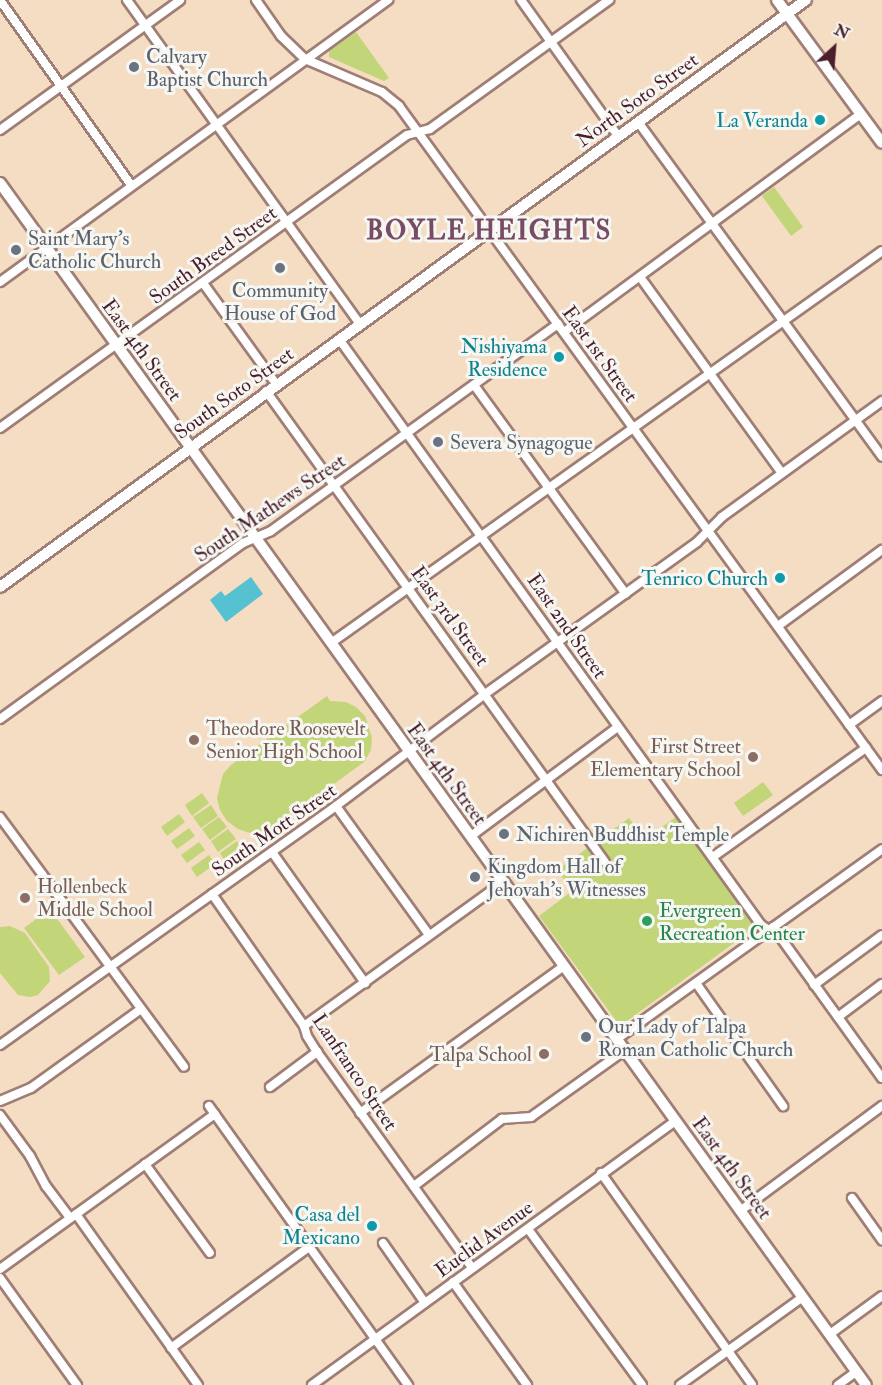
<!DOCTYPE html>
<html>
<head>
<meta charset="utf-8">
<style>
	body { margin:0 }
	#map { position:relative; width:882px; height:1385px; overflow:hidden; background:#f4ddc2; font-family:"IM FELL Double Pica",serif }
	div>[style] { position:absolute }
	.green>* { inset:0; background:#c2d579 }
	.water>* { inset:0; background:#56c1d1 }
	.roads { filter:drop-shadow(2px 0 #9f7e76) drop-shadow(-2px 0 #9f7e76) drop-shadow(0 2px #9f7e76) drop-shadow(0 -2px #9f7e76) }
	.minor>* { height:8px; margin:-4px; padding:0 4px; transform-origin:4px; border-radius:4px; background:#fff }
	.major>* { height:10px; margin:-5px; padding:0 5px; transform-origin:5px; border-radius:5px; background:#fff }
	.dots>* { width:16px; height:16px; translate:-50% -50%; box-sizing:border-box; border:3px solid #f6f6f2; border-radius:50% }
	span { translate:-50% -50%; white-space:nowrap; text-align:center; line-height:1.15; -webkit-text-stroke:6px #f6f6f2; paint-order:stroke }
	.worship-label { font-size:20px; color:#5b616d }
	.left { translate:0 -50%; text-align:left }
	.street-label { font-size:20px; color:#4a1f2b }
	.culture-label { font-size:20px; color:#0d838f }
	.right { translate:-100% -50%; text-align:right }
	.education-label { font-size:20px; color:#785e54 }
	.leisure-label { font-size:20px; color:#27864d }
	.district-label { font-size:26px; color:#774c64; font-weight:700; letter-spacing:1.5px }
	.north { position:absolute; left:804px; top:18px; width:60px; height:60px; -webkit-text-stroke:4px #f6f6f2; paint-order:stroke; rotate:26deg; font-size:16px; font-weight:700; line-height:24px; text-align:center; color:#4a1f2b }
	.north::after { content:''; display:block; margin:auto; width:21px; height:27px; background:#4a1f2b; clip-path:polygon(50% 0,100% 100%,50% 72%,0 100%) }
</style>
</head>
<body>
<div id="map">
	<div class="green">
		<div style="clip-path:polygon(356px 32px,389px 78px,384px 81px,329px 57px,329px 51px)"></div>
		<div style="clip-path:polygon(774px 187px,803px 227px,791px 236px,762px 196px)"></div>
		<div style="clip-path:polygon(327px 696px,330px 701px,346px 702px,356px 707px,365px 716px,372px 738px,371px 750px,364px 762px,275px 827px,263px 832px,250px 833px,238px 829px,227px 821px,220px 810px,217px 798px,223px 774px,231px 765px)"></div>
		<div style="clip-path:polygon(763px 782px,773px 795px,743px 816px,734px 803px)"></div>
		<div style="clip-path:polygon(202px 793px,209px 803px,192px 816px,185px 805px)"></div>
		<div style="clip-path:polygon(211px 805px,218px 816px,201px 828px,193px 817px)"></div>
		<div style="clip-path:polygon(179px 814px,185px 822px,167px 836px,161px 827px)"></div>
		<div style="clip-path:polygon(219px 817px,227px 827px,210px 840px,202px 829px)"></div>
		<div style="clip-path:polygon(676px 817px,756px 927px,620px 1026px,539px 916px,572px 891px,557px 870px,629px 818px,645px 839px)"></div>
		<div style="clip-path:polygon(189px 828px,195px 836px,177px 849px,171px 841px)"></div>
		<div style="clip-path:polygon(228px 829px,236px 839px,218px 852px,211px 841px)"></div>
		<div style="clip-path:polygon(237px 841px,244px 852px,227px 864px,220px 853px)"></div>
		<div style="clip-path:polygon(199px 842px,205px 850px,187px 863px,181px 855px)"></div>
		<div style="clip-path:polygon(209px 855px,215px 864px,197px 877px,191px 868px)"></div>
		<div style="clip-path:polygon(50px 909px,85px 957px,59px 975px,24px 928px)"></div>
		<div style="clip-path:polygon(10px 926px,25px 933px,49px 967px,50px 981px,38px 995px,30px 997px,18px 995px,0 973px,0 927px)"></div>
	</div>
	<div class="water">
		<div style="clip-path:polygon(251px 577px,263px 594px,226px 622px,210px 600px,221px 591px,225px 596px)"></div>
	</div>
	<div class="roads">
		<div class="minor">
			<div style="left:0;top:0;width:227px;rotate:54.7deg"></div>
			<div style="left:127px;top:0;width:399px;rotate:54.3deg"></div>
			<div style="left:256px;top:0;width:44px;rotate:55.2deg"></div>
			<div style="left:281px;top:36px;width:33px;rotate:44deg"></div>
			<div style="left:305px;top:59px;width:84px;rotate:23.2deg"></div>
			<div style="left:382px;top:92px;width:22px;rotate:39deg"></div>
			<div style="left:399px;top:106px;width:821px;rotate:53.97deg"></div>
			<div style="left:521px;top:0;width:167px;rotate:54.5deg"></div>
			<div style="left:638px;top:122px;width:414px;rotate:53.9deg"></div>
			<div style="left:0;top:130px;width:222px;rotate:-35.8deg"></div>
			<div style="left:640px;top:277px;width:242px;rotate:54.1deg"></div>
			<div style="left:0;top:282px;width:480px;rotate:-36deg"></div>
			<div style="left:203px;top:283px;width:125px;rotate:54.1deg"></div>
			<div style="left:564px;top:332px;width:368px;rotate:-36.3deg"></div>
			<div style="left:339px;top:339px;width:722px;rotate:54.24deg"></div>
			<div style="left:761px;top:925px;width:9px;rotate:32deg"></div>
			<div style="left:474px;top:385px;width:258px;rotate:54deg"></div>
			<div style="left:266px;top:391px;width:580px;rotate:54.26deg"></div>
			<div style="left:0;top:428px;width:501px;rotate:-35.75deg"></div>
			<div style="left:407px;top:135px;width:24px;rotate:-15deg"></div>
			<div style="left:430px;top:129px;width:221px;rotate:-35.8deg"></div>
			<div style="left:778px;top:626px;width:129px;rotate:-36.2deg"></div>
			<div style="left:331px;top:643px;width:676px;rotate:-35.43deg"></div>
			<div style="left:0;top:719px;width:300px;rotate:-35.9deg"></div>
			<div style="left:243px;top:543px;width:30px;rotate:-23deg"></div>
			<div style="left:271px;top:531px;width:354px;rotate:-35.8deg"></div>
			<div style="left:849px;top:725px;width:41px;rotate:-36deg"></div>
			<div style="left:336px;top:806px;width:159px;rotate:54.2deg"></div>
			<div style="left:0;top:817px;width:310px;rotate:53.6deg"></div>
			<div style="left:471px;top:836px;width:183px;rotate:-36.6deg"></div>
			<div style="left:272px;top:852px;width:161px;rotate:54.6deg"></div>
			<div style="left:713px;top:857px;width:188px;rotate:-35.5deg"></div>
			<div style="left:212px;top:894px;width:161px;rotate:55.1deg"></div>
			<div style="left:304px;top:1026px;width:10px;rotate:73deg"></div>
			<div style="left:307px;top:1036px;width:19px;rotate:58deg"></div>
			<div style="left:317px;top:1052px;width:266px;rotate:54.3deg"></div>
			<div style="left:773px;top:927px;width:186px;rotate:54.2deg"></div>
			<div style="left:696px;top:983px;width:151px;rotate:54.7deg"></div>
			<div style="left:814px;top:985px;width:84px;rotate:-36.3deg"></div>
			<div style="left:838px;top:1017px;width:55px;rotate:-36.9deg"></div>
			<div style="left:304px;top:1026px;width:246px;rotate:-35.8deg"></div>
			<div style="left:617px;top:1039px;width:326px;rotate:-35.6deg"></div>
			<div style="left:0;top:1045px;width:412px;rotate:-35.4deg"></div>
			<div style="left:336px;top:806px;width:186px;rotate:-36.9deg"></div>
			<div style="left:485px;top:694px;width:261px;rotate:-35.6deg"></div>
			<div style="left:697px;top:542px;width:35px;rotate:-45deg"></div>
			<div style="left:722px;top:517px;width:198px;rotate:-35.9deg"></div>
			<div style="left:270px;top:1087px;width:59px;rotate:-36.7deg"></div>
			<div style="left:0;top:1101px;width:34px;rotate:-23deg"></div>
			<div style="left:31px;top:1088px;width:135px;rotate:-35.7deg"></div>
			<div style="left:209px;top:1106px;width:343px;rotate:54.5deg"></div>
			<div style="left:360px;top:1113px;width:251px;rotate:-35.8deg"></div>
			<div style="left:0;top:1115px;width:51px;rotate:53.8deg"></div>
			<div style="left:30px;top:1156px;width:34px;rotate:62deg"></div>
			<div style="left:46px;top:1186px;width:40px;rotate:53deg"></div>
			<div style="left:145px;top:1164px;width:110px;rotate:53.9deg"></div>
			<div style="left:601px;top:1173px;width:260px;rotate:54.5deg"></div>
			<div style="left:414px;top:1186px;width:111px;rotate:-37.3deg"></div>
			<div style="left:502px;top:1119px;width:29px;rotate:-4deg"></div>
			<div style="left:531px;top:1117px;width:115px;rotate:-35.5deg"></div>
			<div style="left:852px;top:1198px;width:52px;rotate:54.5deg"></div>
			<div style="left:740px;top:1211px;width:177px;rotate:-36.5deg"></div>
			<div style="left:76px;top:1214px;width:210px;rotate:54.5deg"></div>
			<div style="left:528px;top:1229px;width:193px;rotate:53.8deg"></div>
			<div style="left:383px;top:1243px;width:73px;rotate:55deg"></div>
			<div style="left:0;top:1269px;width:265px;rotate:-35.8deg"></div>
			<div style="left:0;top:1278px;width:132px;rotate:54.3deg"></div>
			<div style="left:453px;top:1282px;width:127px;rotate:54.3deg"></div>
			<div style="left:830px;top:1334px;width:64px;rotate:-36.2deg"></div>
			<div style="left:171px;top:1348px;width:171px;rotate:-36.2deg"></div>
			<div style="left:312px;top:1385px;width:450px;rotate:-36deg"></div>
			<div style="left:680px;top:1385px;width:151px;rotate:-35.6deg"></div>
			<div style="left:838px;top:1385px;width:22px;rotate:-36deg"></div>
		</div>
		<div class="major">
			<div style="left:777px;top:0;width:177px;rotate:53.7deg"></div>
			<div style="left:0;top:183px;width:1481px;rotate:54.23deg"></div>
			<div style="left:0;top:587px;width:997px;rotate:-36.07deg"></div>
		</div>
	</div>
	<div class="dots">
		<div style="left:134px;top:67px;background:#6b7280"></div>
		<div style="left:820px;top:120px;background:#0f9aa8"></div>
		<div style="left:16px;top:250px;background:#6b7280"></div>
		<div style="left:280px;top:268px;background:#6b7280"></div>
		<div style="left:559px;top:357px;background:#0f9aa8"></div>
		<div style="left:438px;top:442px;background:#6b7280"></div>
		<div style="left:780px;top:578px;background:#0f9aa8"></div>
		<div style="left:194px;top:740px;background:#8d6e63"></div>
		<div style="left:753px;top:757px;background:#8d6e63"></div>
		<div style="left:504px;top:834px;background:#6b7280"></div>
		<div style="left:475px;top:877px;background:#6b7280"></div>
		<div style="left:25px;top:898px;background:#8d6e63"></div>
		<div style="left:647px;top:921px;background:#2e9e5b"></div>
		<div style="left:586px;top:1037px;background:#6b7280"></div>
		<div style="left:544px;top:1054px;background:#8d6e63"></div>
		<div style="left:372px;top:1226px;background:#0f9aa8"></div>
	</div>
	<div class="worship-label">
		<span class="left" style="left:146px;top:68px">Calvary<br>Baptist Church</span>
		<span class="left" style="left:28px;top:250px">Saint Mary's<br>Catholic Church</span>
		<span style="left:280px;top:302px">Community<br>House of God</span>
		<span class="left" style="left:450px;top:442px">Severa Synagogue</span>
		<span class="left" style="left:516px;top:834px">Nichiren Buddhist Temple</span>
		<span class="left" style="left:487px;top:878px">Kingdom Hall of<br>Jehovah's Witnesses</span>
		<span class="left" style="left:598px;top:1038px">Our Lady of Talpa<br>Roman Catholic Church</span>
	</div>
	<div class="street-label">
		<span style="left:637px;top:100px;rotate:-36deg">North Soto Street</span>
		<span style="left:213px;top:255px;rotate:-36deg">South Breed Street</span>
		<span style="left:142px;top:350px;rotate:54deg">East 4th Street</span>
		<span style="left:600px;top:354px;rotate:54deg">East 1st Street</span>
		<span style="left:234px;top:393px;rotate:-36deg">South Soto Street</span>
		<span style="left:270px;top:508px;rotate:-34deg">South Mathews Street</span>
		<span style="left:450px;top:616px;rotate:54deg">East 3rd Street</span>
		<span style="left:567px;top:626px;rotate:55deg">East 2nd Street</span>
		<span style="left:447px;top:774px;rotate:54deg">East 4th Street</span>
		<span style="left:274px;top:830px;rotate:-35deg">South Mott Street</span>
		<span style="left:355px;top:1072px;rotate:56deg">Lanfranco Street</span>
		<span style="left:732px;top:1168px;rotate:54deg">East 4th Street</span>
		<span style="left:484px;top:1239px;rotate:-36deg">Euclid Avenue</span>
	</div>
	<div class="culture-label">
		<span class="right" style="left:808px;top:120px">La Veranda</span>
		<span class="right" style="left:547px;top:358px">Nishiyama<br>Residence</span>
		<span class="right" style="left:768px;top:578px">Tenrico Church</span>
		<span class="right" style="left:360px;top:1226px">Casa del<br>Mexicano</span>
	</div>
	<div class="education-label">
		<span class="left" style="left:206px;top:740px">Theodore Roosevelt<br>Senior High School</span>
		<span class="right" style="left:741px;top:758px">First Street<br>Elementary School</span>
		<span class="left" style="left:37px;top:898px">Hollenbeck<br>Middle School</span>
		<span class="right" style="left:532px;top:1054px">Talpa School</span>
	</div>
	<div class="leisure-label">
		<span class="left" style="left:659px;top:922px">Evergreen<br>Recreation Center</span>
	</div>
	<div class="district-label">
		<span style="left:489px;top:232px">BOYLE HEIGHTS</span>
	</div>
	<div class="north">N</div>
</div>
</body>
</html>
